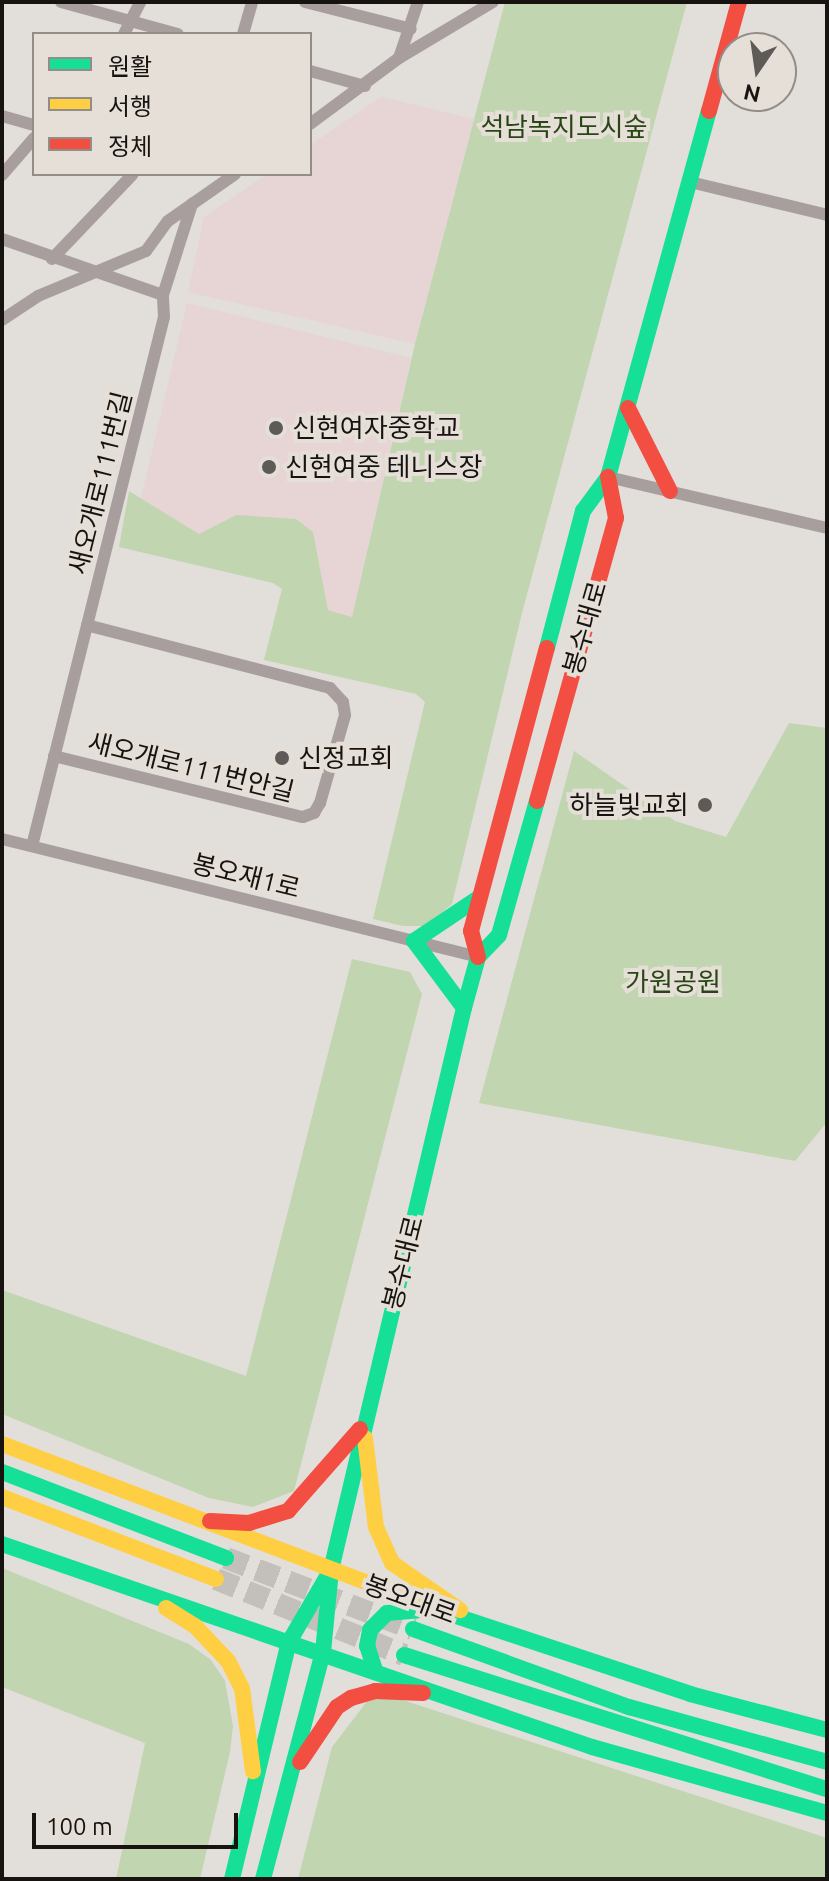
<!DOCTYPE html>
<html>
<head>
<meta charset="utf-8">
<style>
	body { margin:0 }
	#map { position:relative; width:829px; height:1881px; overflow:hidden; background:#e2deda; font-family:Ubuntu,"Noto Sans KR",sans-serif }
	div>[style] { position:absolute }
	.education>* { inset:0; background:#e6d5d4 }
	.green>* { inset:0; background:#c0d5b0 }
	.highway-tunnel>* { height:22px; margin-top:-11px; transform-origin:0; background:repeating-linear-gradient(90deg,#c3c0bc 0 22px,transparent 0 33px) }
	.street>* { height:12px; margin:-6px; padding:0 6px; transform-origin:6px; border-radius:6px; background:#a99e9e }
	.fast>* { height:16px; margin:-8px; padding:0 8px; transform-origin:8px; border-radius:8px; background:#16e098 }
	.slow>* { height:16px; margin:-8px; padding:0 8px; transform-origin:8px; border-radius:8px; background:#ffcf43 }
	.jam>* { height:16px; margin:-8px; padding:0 8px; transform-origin:8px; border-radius:8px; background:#f24e42 }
	.dots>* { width:22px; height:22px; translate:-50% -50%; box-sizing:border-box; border:4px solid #e5dfd7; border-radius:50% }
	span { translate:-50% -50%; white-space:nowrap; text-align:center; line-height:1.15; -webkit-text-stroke:8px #e5dfd7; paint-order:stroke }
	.park-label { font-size:26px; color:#294716 }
	.poi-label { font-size:26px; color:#161311 }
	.left { translate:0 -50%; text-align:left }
	.right { translate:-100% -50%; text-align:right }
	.street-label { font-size:26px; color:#161311 }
	.frame { position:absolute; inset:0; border:4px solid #161311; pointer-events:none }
	.legend { position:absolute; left:32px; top:32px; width:280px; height:144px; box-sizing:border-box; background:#e5dfd7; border:2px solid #928d88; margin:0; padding:10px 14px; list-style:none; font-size:24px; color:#161311 }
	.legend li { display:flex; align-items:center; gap:16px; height:40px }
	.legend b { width:40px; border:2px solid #928d88 }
	.north { position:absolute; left:717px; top:32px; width:80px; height:80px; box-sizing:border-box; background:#e5dfd7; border:2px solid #928d88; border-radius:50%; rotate:193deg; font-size:22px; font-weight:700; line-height:32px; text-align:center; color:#161311 }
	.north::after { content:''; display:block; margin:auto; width:28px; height:36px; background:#5d5a57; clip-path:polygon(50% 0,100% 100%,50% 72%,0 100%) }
	.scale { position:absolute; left:32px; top:1813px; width:206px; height:36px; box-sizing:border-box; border:4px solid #161311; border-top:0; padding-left:10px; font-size:24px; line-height:28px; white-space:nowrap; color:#161311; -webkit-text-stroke:6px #e5dfd7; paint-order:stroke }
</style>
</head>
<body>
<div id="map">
	<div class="education">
		<div style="clip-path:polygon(381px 97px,474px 119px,415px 344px,188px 292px,204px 217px,267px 174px,310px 174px,310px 145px)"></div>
		<div style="clip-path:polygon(187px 303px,411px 358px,352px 617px,328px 610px,313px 532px,236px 515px,199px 534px,141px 498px)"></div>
	</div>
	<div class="green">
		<div style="clip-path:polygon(505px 2px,687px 2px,522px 613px,452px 904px,426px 926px,403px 926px,373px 919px,425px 702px,416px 694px,264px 660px,282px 589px,273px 583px,119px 547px,129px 491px,199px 534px,236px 515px,296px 519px,313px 532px,328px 610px,352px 617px,415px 344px)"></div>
		<div style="clip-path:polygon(789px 723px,827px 728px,827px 1122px,795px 1161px,479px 1103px,574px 751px,675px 821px,726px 837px)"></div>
		<div style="clip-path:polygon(352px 959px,410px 972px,422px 994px,294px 1491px,253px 1507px,209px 1498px,2px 1414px,2px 1290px,246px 1376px)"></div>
		<div style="clip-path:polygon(2px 1568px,189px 1644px,211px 1660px,225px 1681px,233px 1726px,230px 1752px,200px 1879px,116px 1879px,145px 1743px,2px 1687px)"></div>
		<div style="clip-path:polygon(375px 1691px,827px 1838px,827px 1879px,298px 1879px,332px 1747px)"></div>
	</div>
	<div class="highway-tunnel">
		<div style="left:226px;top:1558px;width:200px;rotate:20.8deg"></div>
		<div style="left:216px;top:1579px;width:203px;rotate:22deg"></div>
	</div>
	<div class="street">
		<div style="left:61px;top:2px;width:121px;rotate:15.3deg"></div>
		<div style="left:305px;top:2px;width:109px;rotate:14.3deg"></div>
		<div style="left:124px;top:34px;width:36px;rotate:-63deg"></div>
		<div style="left:243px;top:34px;width:33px;rotate:-74deg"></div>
		<div style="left:399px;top:58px;width:109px;rotate:-30.8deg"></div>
		<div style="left:310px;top:71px;width:57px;rotate:15.3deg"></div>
		<div style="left:2px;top:116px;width:33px;rotate:16deg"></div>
		<div style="left:310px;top:124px;width:111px;rotate:-36.6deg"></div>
		<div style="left:399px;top:58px;width:59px;rotate:-71.3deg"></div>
		<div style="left:2px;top:175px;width:49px;rotate:-49.1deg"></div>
		<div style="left:690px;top:182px;width:141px;rotate:13.5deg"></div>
		<div style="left:2px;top:239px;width:170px;rotate:19.2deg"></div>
		<div style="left:52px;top:259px;width:117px;rotate:-46.4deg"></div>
		<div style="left:2px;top:320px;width:43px;rotate:-33.7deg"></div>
		<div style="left:38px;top:296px;width:117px;rotate:-22.6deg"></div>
		<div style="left:146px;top:251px;width:37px;rotate:-54deg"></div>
		<div style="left:168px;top:221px;width:82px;rotate:-35deg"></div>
		<div style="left:608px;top:477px;width:225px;rotate:13.1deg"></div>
		<div style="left:54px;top:756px;width:256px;rotate:13.8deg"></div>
		<div style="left:303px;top:817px;width:12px;rotate:-20deg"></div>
		<div style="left:314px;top:813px;width:12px;rotate:-59deg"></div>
		<div style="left:320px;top:803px;width:91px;rotate:-74.1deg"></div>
		<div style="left:345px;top:715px;width:13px;rotate:-99deg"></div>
		<div style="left:343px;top:702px;width:19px;rotate:-133deg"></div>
		<div style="left:330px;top:688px;width:251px;rotate:-165.5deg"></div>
		<div style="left:2px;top:839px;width:490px;rotate:13.9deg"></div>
		<div style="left:32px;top:846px;width:545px;rotate:-75.99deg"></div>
		<div style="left:164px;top:317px;width:22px;rotate:-93deg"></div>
		<div style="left:163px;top:295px;width:96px;rotate:-72.3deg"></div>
	</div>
	<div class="fast">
		<div style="left:547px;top:648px;width:142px;rotate:-75.3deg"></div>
		<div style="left:583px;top:511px;width:42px;rotate:-53.7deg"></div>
		<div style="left:608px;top:477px;width:380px;rotate:-74.6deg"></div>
		<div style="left:464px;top:1008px;width:84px;rotate:-126.7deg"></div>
		<div style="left:414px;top:941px;width:79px;rotate:-33.7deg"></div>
		<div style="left:2px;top:1472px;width:240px;rotate:21deg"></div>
		<div style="left:2px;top:1544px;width:624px;rotate:18.99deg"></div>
		<div style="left:592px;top:1747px;width:244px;rotate:15.7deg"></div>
		<div style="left:438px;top:1610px;width:266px;rotate:18.4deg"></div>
		<div style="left:690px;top:1694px;width:142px;rotate:14.7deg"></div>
		<div style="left:413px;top:1629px;width:230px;rotate:19.9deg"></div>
		<div style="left:629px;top:1707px;width:205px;rotate:15.5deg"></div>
		<div style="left:404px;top:1655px;width:444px;rotate:17.6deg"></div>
		<div style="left:375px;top:1670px;width:25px;rotate:-108deg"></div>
		<div style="left:367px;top:1646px;width:16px;rotate:-79deg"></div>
		<div style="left:370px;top:1630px;width:24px;rotate:-45deg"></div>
		<div style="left:387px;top:1613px;width:38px;rotate:-5deg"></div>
		<div style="left:232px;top:1879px;width:244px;rotate:-76.5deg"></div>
		<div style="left:289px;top:1642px;width:78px;rotate:-59.8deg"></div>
		<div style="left:263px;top:1879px;width:235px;rotate:-75.2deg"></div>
		<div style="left:323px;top:1652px;width:82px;rotate:-84.4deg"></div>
		<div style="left:331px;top:1570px;width:578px;rotate:-76.69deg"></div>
		<div style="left:464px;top:1008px;width:53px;rotate:-74.6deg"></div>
		<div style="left:478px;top:957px;width:30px;rotate:-46deg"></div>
		<div style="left:499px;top:935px;width:139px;rotate:-74.2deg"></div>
	</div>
	<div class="slow">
		<div style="left:365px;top:1438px;width:90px;rotate:83deg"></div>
		<div style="left:376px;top:1527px;width:39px;rotate:66deg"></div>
		<div style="left:392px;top:1563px;width:83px;rotate:34.7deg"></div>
		<div style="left:2px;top:1444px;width:467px;rotate:20.8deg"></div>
		<div style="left:2px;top:1497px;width:229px;rotate:21deg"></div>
		<div style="left:166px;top:1608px;width:34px;rotate:32deg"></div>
		<div style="left:195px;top:1626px;width:48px;rotate:46.7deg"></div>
		<div style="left:228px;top:1661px;width:30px;rotate:63deg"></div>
		<div style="left:242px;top:1688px;width:84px;rotate:82.5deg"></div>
	</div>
	<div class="jam">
		<div style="left:709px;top:111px;width:113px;rotate:-74.6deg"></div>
		<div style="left:628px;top:408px;width:93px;rotate:63.2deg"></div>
		<div style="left:537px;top:801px;width:294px;rotate:-74.4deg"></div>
		<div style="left:616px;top:518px;width:42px;rotate:-101deg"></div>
		<div style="left:478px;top:957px;width:27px;rotate:-105deg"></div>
		<div style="left:471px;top:931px;width:293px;rotate:-75deg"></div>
		<div style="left:210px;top:1521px;width:39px;rotate:3deg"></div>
		<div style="left:249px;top:1523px;width:41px;rotate:-17.1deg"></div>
		<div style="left:288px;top:1511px;width:109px;rotate:-48.7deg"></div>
		<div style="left:300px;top:1762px;width:66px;rotate:-56.1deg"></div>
		<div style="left:337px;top:1707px;width:17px;rotate:-33deg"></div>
		<div style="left:351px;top:1698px;width:25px;rotate:-16deg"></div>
		<div style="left:375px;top:1691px;width:48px;rotate:2.4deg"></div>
	</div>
	<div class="dots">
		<div style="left:276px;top:428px;background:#5d5a57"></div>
		<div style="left:269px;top:467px;background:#5d5a57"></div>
		<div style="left:282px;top:758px;background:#5d5a57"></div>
		<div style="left:705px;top:805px;background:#5d5a57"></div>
	</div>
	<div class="park-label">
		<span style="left:564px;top:127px">석남녹지도시숲</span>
		<span style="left:673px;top:982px">가원공원</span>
	</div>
	<div class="poi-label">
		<span class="left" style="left:292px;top:428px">신현여자중학교</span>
		<span class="left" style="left:285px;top:467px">신현여중 테니스장</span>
		<span class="left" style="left:298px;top:758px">신정교회</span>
		<span class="right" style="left:689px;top:805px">하늘빛교회</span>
	</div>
	<div class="street-label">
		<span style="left:100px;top:483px;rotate:-76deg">새오개로111번길</span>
		<span style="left:585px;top:628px;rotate:-74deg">봉수대로</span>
		<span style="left:191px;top:767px;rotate:14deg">새오개로111번안길</span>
		<span style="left:246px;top:876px;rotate:14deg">봉오재1로</span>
		<span style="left:403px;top:1263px;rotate:-76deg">봉수대로</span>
		<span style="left:410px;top:1599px;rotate:20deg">봉오대로</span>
	</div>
	<div class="frame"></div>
	<ul class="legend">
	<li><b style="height:10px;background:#16e098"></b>원활</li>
	<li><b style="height:10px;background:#ffcf43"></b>서행</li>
	<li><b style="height:10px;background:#f24e42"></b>정체</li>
	</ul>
	<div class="north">N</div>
	<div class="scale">100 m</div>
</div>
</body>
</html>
